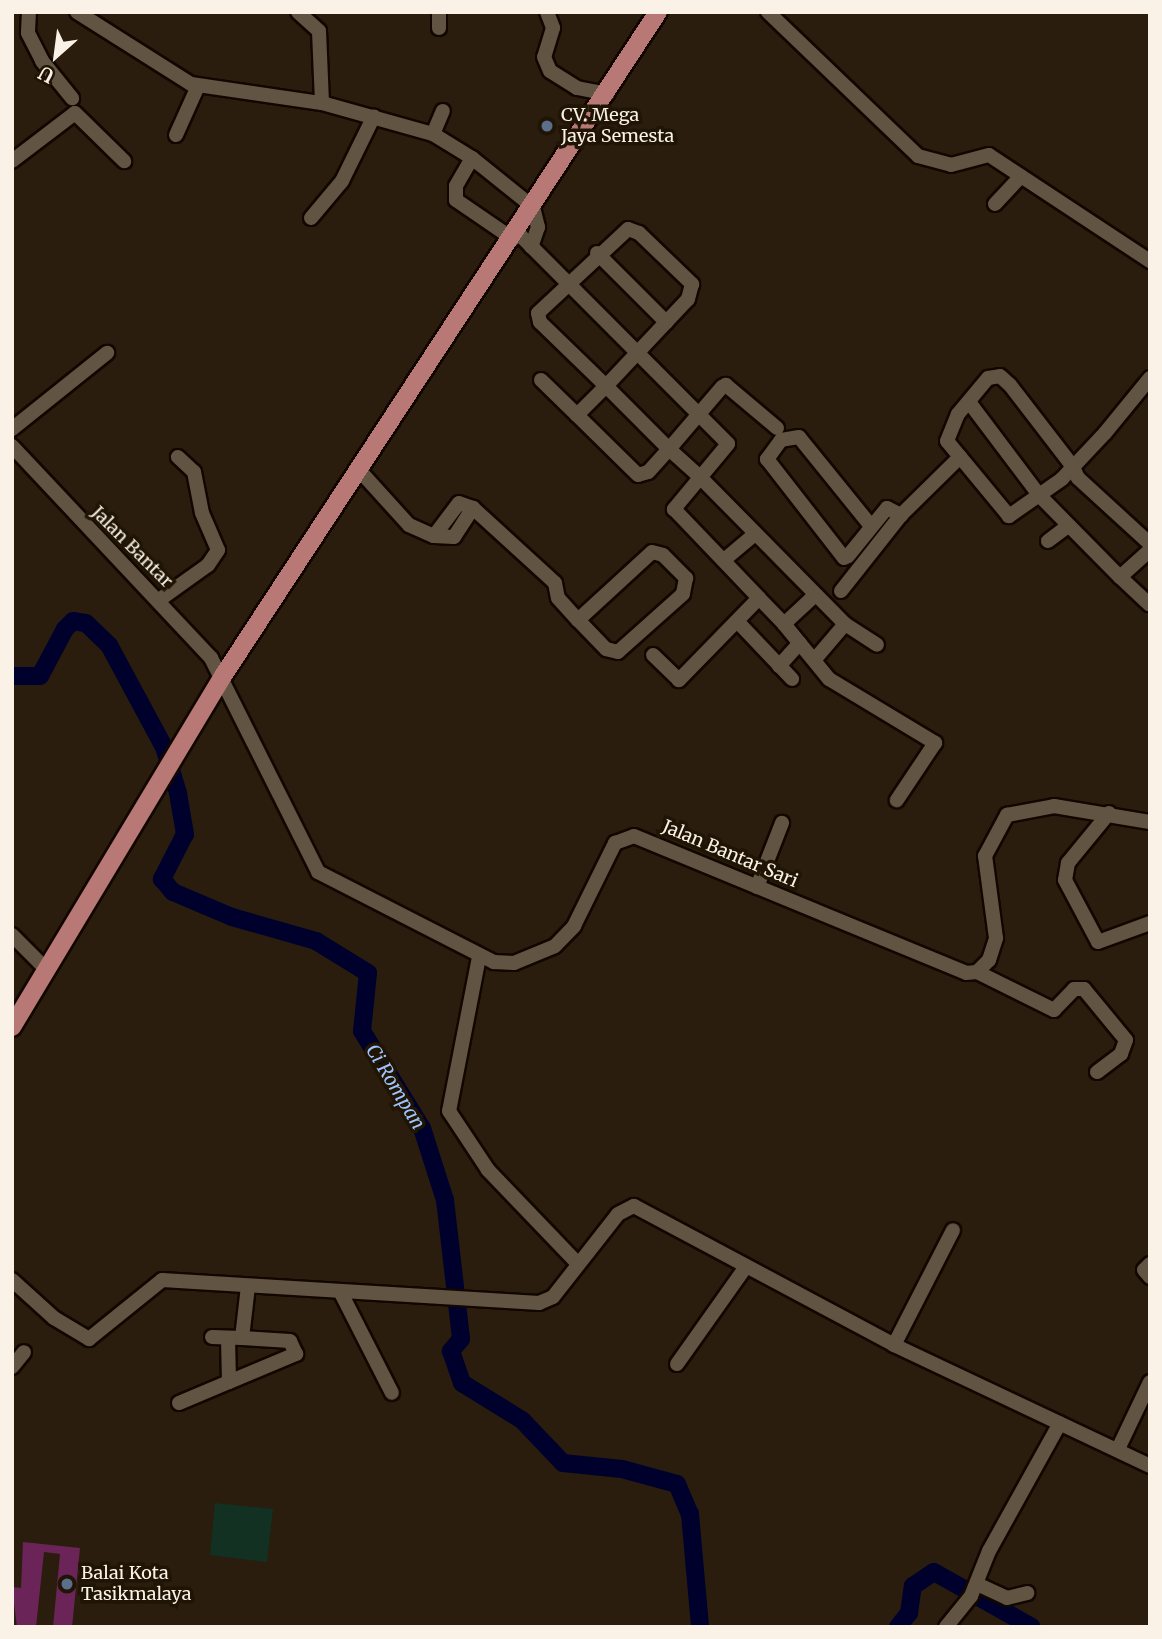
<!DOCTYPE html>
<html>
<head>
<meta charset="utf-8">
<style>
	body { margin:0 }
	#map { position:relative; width:1162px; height:1639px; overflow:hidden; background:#2a1d0d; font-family:Merriweather,serif }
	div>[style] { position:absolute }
	.green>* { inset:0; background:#123123 }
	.river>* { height:18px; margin:-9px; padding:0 9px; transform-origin:9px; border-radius:9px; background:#00002c }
	.building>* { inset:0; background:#6b2458 }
	.roads { filter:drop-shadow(2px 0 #120700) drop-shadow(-2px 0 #120700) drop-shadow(0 2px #120700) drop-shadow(0 -2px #120700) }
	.minor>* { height:14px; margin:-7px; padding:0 7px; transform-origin:7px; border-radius:7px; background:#625442 }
	.major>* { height:18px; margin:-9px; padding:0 9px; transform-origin:9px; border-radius:9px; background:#b87976 }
	.dots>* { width:19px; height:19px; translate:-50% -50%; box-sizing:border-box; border:4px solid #201404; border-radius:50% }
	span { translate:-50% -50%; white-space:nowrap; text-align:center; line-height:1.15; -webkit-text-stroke:7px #201404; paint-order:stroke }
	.poi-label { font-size:18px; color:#faf2e7 }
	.left { translate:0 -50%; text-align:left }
	.street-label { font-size:18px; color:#faf2e7 }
	.water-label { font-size:19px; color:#9ec5fd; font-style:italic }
	.frame { position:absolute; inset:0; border:14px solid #faf2e7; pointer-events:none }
	.north { position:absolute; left:21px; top:21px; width:70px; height:70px; -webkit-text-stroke:5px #201404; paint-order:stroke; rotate:208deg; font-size:19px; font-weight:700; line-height:28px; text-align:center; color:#faf2e7 }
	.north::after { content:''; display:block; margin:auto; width:24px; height:32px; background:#faf2e7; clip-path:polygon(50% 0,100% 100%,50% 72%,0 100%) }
</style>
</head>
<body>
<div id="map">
	<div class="green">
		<div style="clip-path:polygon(215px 1503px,273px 1509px,267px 1562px,210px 1555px)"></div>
	</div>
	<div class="river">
		<div style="left:12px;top:676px;width:28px"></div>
		<div style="left:40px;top:676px;width:53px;rotate:-62deg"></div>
		<div style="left:65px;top:629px;width:11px;rotate:-45deg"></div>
		<div style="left:73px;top:621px;width:13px;rotate:9deg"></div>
		<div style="left:86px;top:623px;width:32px;rotate:44deg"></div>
		<div style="left:109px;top:645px;width:116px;rotate:61.7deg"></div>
		<div style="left:164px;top:747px;width:48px;rotate:73.1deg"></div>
		<div style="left:178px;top:793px;width:42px;rotate:80.3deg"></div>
		<div style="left:185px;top:834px;width:51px;rotate:117.1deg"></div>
		<div style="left:162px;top:879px;width:17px;rotate:50deg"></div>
		<div style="left:173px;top:892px;width:64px;rotate:23deg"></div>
		<div style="left:232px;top:917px;width:87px;rotate:15.9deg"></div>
		<div style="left:316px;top:941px;width:61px;rotate:31.6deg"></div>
		<div style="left:368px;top:973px;width:58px;rotate:95.9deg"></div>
		<div style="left:362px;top:1031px;width:114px;rotate:58.3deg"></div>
		<div style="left:422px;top:1128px;width:76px;rotate:72.3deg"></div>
		<div style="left:445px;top:1200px;width:140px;rotate:83.4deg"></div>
		<div style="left:461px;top:1339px;width:16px;rotate:130deg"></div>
		<div style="left:451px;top:1351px;width:34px;rotate:71deg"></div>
		<div style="left:462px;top:1383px;width:70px;rotate:31.7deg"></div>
		<div style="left:522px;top:1420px;width:59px;rotate:46.4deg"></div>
		<div style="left:563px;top:1463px;width:59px;rotate:5.8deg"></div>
		<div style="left:622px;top:1469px;width:57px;rotate:15.3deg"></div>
		<div style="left:677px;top:1484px;width:33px;rotate:67deg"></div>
		<div style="left:690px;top:1514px;width:113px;rotate:84.9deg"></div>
		<div style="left:898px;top:1627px;width:18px;rotate:-52deg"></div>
		<div style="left:909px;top:1613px;width:27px;rotate:-82deg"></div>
		<div style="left:913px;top:1586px;width:25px;rotate:-34deg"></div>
		<div style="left:934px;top:1572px;width:112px;rotate:29.3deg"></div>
	</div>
	<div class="building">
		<div style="clip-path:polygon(23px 1542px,80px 1548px,72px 1627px,53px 1627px,60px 1554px,44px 1552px,36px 1627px,17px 1627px,12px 1587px,21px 1588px)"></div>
	</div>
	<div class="roads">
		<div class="minor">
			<div style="left:29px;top:12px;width:21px;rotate:93deg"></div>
			<div style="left:28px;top:33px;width:31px;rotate:63deg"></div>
			<div style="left:42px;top:61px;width:48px;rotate:51deg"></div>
			<div style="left:77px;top:12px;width:135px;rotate:32.3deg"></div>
			<div style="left:191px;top:84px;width:132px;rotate:8.3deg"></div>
			<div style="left:322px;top:103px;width:115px;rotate:15.6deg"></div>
			<div style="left:433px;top:134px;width:46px;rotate:31.6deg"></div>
			<div style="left:472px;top:158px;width:78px;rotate:38.8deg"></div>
			<div style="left:533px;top:207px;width:21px;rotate:76deg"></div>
			<div style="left:538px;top:227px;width:21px;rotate:109deg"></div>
			<div style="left:298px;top:12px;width:28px;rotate:42deg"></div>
			<div style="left:319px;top:31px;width:72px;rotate:87.6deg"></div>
			<div style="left:439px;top:12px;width:16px;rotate:90deg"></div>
			<div style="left:547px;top:12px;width:17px;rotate:69deg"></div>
			<div style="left:553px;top:28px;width:30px;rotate:107deg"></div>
			<div style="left:544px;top:57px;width:15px;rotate:67deg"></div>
			<div style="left:550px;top:71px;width:32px;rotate:32deg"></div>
			<div style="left:577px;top:88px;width:31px;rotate:11deg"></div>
			<div style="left:768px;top:12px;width:208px;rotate:43.8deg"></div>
			<div style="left:918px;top:156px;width:34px;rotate:15deg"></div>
			<div style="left:951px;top:165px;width:39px;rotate:-15deg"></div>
			<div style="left:989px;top:155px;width:193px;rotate:33.4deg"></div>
			<div style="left:433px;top:134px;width:25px;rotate:-67deg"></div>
			<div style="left:176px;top:135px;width:54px;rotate:-65.8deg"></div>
			<div style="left:472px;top:158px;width:32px;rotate:120deg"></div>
			<div style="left:456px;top:186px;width:14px;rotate:90deg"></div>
			<div style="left:456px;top:200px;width:69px;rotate:34.4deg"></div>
			<div style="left:12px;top:161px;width:79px;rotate:-37.3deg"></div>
			<div style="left:75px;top:113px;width:69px;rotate:44.4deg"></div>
			<div style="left:995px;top:204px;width:38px;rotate:-47deg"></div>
			<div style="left:311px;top:218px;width:48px;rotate:-50deg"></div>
			<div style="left:342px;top:181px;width:72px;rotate:-63.8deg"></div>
			<div style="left:517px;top:232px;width:299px;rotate:45.1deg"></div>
			<div style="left:728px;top:444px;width:85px;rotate:129.7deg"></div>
			<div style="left:674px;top:509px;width:123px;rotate:46.3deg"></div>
			<div style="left:759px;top:598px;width:115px;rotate:134.3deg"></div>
			<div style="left:679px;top:680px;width:36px;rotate:-136deg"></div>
			<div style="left:597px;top:253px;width:98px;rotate:45deg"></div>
			<div style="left:1150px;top:378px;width:71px;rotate:129.3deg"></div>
			<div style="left:1105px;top:433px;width:47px;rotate:133.3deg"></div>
			<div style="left:1073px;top:467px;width:16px;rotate:133deg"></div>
			<div style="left:1062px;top:479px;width:65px;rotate:145.1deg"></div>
			<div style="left:1009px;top:516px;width:97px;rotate:-129.6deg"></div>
			<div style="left:947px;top:441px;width:29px;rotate:-68deg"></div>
			<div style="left:958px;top:414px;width:47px;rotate:-50.2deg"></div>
			<div style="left:988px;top:378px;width:12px;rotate:-9deg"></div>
			<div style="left:1000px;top:376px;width:13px;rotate:42deg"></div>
			<div style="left:1010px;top:385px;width:98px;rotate:52.4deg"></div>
			<div style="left:1070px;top:463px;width:5px;rotate:53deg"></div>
			<div style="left:1073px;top:467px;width:12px;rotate:66deg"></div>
			<div style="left:1078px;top:478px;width:98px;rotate:42.5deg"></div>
			<div style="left:541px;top:380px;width:50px;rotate:44.2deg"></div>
			<div style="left:969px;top:402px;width:116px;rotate:53deg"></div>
			<div style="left:1039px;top:495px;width:115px;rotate:45.4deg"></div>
			<div style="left:1120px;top:577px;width:40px;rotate:-42deg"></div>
			<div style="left:777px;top:428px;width:67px;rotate:-139.9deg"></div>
			<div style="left:726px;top:385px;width:4px;rotate:153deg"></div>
			<div style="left:722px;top:387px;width:82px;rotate:130.5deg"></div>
			<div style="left:669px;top:449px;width:31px;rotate:132deg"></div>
			<div style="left:648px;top:472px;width:10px;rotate:163deg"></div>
			<div style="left:638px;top:475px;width:86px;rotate:-135.5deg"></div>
			<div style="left:577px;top:415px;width:41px;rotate:-45deg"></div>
			<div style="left:606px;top:386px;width:92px;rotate:-135.9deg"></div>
			<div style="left:540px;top:322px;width:9px;rotate:-103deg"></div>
			<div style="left:538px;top:313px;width:123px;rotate:-43deg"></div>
			<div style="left:628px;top:229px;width:12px;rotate:20deg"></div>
			<div style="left:639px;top:233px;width:74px;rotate:43.9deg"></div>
			<div style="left:692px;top:284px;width:16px;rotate:105deg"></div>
			<div style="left:688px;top:299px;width:120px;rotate:133.3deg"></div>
			<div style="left:606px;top:386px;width:89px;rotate:45deg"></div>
			<div style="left:669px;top:449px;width:42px;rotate:42.1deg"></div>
			<div style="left:700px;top:477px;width:206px;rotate:45.4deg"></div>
			<div style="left:845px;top:624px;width:45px;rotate:130.5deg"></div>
			<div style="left:12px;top:429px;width:122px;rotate:-38.7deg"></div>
			<div style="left:12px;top:446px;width:291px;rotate:46.8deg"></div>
			<div style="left:211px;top:658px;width:239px;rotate:63.4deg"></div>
			<div style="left:318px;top:872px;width:198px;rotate:27.1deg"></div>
			<div style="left:494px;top:962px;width:20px;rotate:3deg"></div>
			<div style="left:514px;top:963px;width:44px;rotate:-22.5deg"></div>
			<div style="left:555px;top:946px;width:28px;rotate:-46deg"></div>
			<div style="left:574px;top:926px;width:93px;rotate:-63.7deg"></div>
			<div style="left:615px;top:843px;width:20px;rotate:-20deg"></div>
			<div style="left:634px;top:836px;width:359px;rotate:22.4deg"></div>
			<div style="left:966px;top:973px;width:11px;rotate:-5deg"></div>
			<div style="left:977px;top:972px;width:17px;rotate:-45deg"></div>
			<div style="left:989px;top:960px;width:23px;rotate:-72deg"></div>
			<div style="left:996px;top:938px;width:83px;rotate:-97.6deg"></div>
			<div style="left:985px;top:856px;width:47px;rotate:-61.8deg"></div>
			<div style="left:1007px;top:815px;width:48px;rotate:-10.8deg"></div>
			<div style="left:1054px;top:806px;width:97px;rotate:9.5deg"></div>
			<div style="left:360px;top:471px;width:73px;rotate:47.8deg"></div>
			<div style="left:409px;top:525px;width:27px;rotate:24deg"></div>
			<div style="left:434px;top:536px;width:20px;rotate:3deg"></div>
			<div style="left:454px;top:537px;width:35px;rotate:-57deg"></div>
			<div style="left:473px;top:508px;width:111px;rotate:42.4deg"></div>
			<div style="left:555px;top:583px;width:15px;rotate:79deg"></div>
			<div style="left:558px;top:598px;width:30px;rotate:48deg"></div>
			<div style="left:578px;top:620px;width:100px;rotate:-42.6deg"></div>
			<div style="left:652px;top:552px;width:11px;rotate:15deg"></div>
			<div style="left:663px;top:555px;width:33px;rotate:45deg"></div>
			<div style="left:686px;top:578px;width:16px;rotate:101deg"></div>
			<div style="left:683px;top:594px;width:87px;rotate:138.3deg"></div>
			<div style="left:618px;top:652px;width:12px;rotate:-166deg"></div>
			<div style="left:606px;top:649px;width:40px;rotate:-134deg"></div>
			<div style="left:871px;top:526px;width:114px;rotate:-129deg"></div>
			<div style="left:799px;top:437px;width:18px;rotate:171deg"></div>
			<div style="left:781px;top:440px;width:24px;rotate:126deg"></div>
			<div style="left:767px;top:459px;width:125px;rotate:52.1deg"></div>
			<div style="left:844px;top:558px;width:4px;rotate:-27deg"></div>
			<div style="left:848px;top:556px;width:62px;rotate:-50.9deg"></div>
			<div style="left:887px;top:508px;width:16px;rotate:27deg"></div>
			<div style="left:901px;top:515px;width:83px;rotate:-44.5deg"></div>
			<div style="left:434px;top:536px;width:41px;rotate:-52.9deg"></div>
			<div style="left:459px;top:503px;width:15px;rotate:20deg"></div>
			<div style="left:1048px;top:541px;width:26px;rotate:-37deg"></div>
			<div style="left:724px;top:560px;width:39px;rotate:-40deg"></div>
			<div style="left:1120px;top:577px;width:40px;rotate:43deg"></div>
			<div style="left:841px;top:591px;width:97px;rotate:-51.7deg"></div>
			<div style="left:759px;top:598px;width:36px;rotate:46deg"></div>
			<div style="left:784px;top:624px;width:41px;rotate:-43deg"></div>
			<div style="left:159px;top:600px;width:60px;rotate:-35.5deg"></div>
			<div style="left:208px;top:565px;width:18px;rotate:-56deg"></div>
			<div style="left:218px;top:550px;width:40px;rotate:-113.4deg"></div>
			<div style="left:202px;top:513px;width:42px;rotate:-101deg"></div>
			<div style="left:194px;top:472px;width:22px;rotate:-137deg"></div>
			<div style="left:737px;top:621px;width:80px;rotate:46.5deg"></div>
			<div style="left:784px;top:624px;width:71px;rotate:50.7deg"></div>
			<div style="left:829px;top:679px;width:124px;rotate:31.1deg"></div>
			<div style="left:935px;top:743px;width:69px;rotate:123.7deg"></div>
			<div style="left:845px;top:624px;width:38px;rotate:33deg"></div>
			<div style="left:779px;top:666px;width:31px;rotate:-48deg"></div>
			<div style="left:1109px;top:813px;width:65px;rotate:129.4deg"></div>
			<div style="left:1068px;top:863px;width:17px;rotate:100deg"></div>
			<div style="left:1065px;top:880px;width:70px;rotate:62deg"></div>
			<div style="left:1098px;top:942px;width:55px;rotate:-20.1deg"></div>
			<div style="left:757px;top:887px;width:69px;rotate:-68.7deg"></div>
			<div style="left:12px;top:935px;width:48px;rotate:45deg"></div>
			<div style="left:479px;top:957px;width:157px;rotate:101deg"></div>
			<div style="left:449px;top:1111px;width:71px;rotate:56.5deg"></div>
			<div style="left:488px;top:1170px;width:130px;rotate:46.2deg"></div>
			<div style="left:977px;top:972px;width:86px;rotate:26.3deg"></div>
			<div style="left:1054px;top:1010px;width:29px;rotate:-46deg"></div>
			<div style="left:1074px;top:989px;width:10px"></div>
			<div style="left:1084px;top:989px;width:66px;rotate:50.5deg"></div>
			<div style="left:1126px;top:1040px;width:15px;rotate:110deg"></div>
			<div style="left:1121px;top:1054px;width:30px;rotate:143deg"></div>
			<div style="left:1150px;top:1264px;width:8px;rotate:135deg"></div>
			<div style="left:1144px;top:1270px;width:9px;rotate:49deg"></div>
			<div style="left:12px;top:1280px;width:57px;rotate:42.1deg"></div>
			<div style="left:54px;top:1318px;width:41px;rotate:31deg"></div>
			<div style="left:89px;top:1339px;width:94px;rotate:-38.9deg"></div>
			<div style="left:162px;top:1280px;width:378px;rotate:3.5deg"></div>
			<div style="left:539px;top:1303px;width:15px;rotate:-23deg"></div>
			<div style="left:553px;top:1297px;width:105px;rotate:-51.9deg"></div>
			<div style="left:618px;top:1214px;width:18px;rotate:-27deg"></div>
			<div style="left:634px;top:1206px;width:295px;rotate:28.1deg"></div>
			<div style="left:894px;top:1345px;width:283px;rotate:25.3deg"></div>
			<div style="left:341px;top:1293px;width:112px;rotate:63deg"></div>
			<div style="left:212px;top:1337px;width:30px;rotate:2deg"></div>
			<div style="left:242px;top:1338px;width:52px;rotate:-83.4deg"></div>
			<div style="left:894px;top:1345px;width:129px;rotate:-62.8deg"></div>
			<div style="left:677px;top:1364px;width:118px;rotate:-54.7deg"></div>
			<div style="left:12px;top:1367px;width:19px;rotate:-51deg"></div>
			<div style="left:229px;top:1382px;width:73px;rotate:-22.7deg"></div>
			<div style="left:296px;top:1354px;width:14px;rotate:-115deg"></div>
			<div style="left:290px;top:1341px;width:48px;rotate:-176.4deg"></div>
			<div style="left:179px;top:1403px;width:54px;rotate:-22.8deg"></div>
			<div style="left:229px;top:1382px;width:44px;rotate:-91.3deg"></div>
			<div style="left:1118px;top:1449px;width:74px;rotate:-64.5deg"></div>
			<div style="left:977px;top:1584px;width:33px;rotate:25deg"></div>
			<div style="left:1007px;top:1598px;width:21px;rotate:-14deg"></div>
			<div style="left:946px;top:1627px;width:40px;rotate:-51deg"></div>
			<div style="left:971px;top:1596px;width:48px;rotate:-68.2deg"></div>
			<div style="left:989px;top:1551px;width:146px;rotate:-61deg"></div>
		</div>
		<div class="major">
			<div style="left:12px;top:1027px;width:410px;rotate:-59deg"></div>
			<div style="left:223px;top:676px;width:794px;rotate:-56.77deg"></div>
		</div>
	</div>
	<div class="dots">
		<div style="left:547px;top:126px;background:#5c6f8a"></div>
		<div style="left:67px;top:1584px;background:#5c6f8a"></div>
	</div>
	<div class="poi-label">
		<span class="left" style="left:561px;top:126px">CV. Mega<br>Jaya Semesta</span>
		<span class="left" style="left:81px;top:1584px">Balai Kota<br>Tasikmalaya</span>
	</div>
	<div class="street-label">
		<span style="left:132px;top:547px;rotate:45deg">Jalan Bantar</span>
		<span style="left:730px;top:854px;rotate:23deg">Jalan Bantar Sari</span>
	</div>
	<div class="water-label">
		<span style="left:395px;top:1087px;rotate:59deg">Ci Rompan</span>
	</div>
	<div class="frame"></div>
	<div class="north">U</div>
</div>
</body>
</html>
